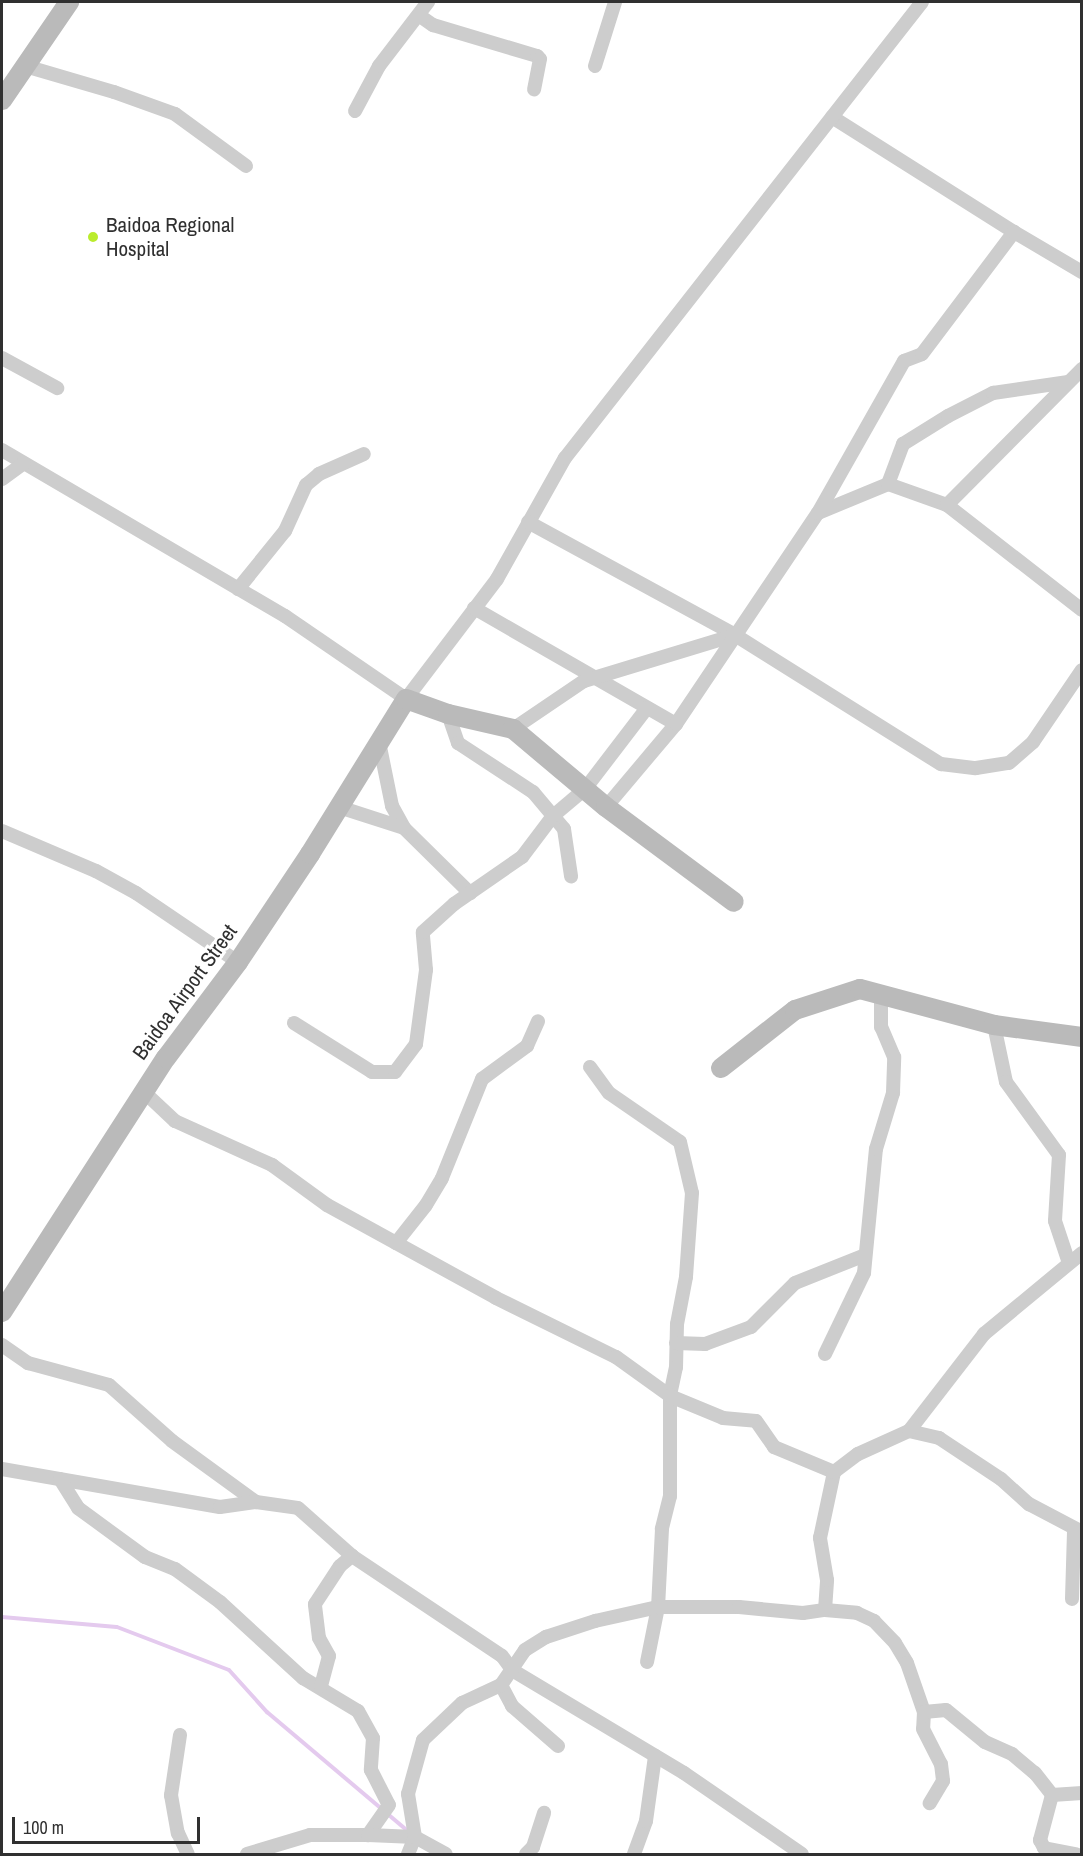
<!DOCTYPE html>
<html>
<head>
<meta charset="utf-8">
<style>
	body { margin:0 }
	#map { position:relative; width:1083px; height:1856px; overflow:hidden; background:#fff; font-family:"Archivo Narrow",sans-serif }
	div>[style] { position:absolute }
	.stream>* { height:4px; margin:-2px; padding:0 2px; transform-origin:2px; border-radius:2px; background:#e4caee }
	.street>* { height:14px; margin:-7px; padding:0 7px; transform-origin:7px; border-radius:7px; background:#cdcdcd }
	.secondary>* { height:20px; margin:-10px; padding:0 10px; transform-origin:10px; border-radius:10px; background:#bababa }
	.dots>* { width:16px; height:16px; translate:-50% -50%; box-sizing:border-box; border:3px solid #fff; border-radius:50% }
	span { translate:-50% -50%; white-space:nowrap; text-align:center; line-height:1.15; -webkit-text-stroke:6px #fff; paint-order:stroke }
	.poi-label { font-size:21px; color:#303030 }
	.left { translate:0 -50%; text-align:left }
	.street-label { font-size:21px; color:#303030 }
	.frame { position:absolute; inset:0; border:3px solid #303030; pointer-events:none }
	.scale { position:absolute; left:12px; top:1817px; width:188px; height:27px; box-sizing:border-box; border:3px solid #303030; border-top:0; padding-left:8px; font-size:18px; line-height:21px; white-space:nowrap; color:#303030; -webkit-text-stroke:4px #fff; paint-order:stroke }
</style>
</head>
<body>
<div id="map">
	<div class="stream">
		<div style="left:2px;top:1617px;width:115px;rotate:5deg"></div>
		<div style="left:117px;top:1627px;width:120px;rotate:21deg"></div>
		<div style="left:229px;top:1670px;width:57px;rotate:47.9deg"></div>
		<div style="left:267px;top:1712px;width:187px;rotate:40.2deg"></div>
	</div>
	<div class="street">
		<div style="left:420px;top:16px;width:16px;rotate:35deg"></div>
		<div style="left:433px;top:25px;width:109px;rotate:16.6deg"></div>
		<div style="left:537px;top:56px;width:4px;rotate:45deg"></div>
		<div style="left:540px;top:59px;width:31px;rotate:101deg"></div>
		<div style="left:25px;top:66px;width:93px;rotate:16.3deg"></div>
		<div style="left:114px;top:92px;width:65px;rotate:19.8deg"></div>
		<div style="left:175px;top:114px;width:88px;rotate:36.2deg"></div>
		<div style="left:595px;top:66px;width:67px;rotate:-72.6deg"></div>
		<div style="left:355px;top:111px;width:51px;rotate:-61.9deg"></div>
		<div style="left:379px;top:66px;width:81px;rotate:-52.6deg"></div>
		<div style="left:832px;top:117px;width:215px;rotate:32.3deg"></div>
		<div style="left:2px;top:358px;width:63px;rotate:28.6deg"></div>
		<div style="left:2px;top:450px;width:328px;rotate:30.4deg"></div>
		<div style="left:285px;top:616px;width:147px;rotate:34.4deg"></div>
		<div style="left:406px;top:699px;width:151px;rotate:-52.8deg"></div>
		<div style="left:497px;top:579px;width:139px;rotate:-60.7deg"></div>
		<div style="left:565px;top:458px;width:579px;rotate:-51.94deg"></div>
		<div style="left:2px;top:479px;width:27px;rotate:-36deg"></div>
		<div style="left:888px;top:484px;width:43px;rotate:-69.4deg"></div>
		<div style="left:903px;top:444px;width:53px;rotate:-31.9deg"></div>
		<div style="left:948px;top:416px;width:51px;rotate:-27.1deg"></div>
		<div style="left:993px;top:393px;width:76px;rotate:-8.3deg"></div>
		<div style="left:947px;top:505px;width:192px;rotate:-45.2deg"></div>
		<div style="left:818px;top:513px;width:76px;rotate:-22.5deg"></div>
		<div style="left:888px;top:484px;width:63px;rotate:19.6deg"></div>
		<div style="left:947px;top:505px;width:171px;rotate:37.9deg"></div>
		<div style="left:528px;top:522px;width:236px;rotate:28.6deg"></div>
		<div style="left:735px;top:635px;width:243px;rotate:32.1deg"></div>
		<div style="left:941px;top:764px;width:35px;rotate:7deg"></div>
		<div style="left:976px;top:768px;width:33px;rotate:-9deg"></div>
		<div style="left:1009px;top:763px;width:32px;rotate:-41deg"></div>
		<div style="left:1033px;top:742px;width:87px;rotate:-55.8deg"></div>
		<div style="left:238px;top:589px;width:75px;rotate:-51deg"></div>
		<div style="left:285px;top:531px;width:51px;rotate:-65.5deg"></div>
		<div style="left:306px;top:485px;width:17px;rotate:-40deg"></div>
		<div style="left:319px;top:474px;width:49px;rotate:-24deg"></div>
		<div style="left:474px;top:608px;width:233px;rotate:29.9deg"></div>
		<div style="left:448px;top:714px;width:31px;rotate:71deg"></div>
		<div style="left:458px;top:743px;width:90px;rotate:33.2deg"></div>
		<div style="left:533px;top:792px;width:48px;rotate:50deg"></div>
		<div style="left:564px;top:829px;width:48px;rotate:81.5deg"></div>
		<div style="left:513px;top:729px;width:86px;rotate:-34.1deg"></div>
		<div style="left:584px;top:681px;width:158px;rotate:-16.9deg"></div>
		<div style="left:379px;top:742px;width:65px;rotate:78.5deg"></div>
		<div style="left:392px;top:806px;width:25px;rotate:61deg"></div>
		<div style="left:404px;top:828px;width:93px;rotate:44.6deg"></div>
		<div style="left:339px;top:807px;width:68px;rotate:17.9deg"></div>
		<div style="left:606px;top:807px;width:109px;rotate:-49.9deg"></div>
		<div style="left:676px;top:724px;width:254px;rotate:-56.1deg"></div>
		<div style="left:818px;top:513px;width:175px;rotate:-60.5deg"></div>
		<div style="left:904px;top:361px;width:19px;rotate:-21deg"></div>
		<div style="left:922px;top:354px;width:153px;rotate:-53deg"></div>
		<div style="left:1014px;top:232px;width:79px;rotate:30.5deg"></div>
		<div style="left:2px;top:831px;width:102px;rotate:23.1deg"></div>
		<div style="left:96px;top:871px;width:46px;rotate:28.8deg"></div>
		<div style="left:136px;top:893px;width:123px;rotate:34.1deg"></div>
		<div style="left:294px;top:1023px;width:92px;rotate:32.1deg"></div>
		<div style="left:372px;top:1072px;width:23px"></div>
		<div style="left:395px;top:1072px;width:35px;rotate:-53deg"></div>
		<div style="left:416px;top:1044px;width:75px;rotate:-82.3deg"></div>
		<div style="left:426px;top:970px;width:38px;rotate:-95deg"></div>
		<div style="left:423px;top:932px;width:42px;rotate:-42.1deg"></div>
		<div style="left:454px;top:904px;width:83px;rotate:-34.7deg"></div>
		<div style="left:522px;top:857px;width:51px;rotate:-52.9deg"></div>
		<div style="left:553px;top:816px;width:42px;rotate:-40.2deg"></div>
		<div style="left:585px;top:789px;width:102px;rotate:-52.6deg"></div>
		<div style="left:994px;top:1025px;width:58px;rotate:78.1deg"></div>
		<div style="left:1006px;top:1082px;width:90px;rotate:54deg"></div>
		<div style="left:1059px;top:1155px;width:66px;rotate:93.5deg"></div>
		<div style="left:1055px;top:1221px;width:44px;rotate:71.6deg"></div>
		<div style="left:590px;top:1067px;width:32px;rotate:54deg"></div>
		<div style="left:609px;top:1093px;width:86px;rotate:34.6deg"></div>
		<div style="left:680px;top:1142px;width:52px;rotate:76.8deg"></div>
		<div style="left:692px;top:1193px;width:84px;rotate:94.1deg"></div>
		<div style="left:686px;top:1277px;width:48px;rotate:100.8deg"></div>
		<div style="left:677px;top:1324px;width:43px;rotate:91.3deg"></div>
		<div style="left:676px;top:1367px;width:30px;rotate:102deg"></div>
		<div style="left:670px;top:1396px;width:100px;rotate:90deg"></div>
		<div style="left:670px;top:1496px;width:34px;rotate:104deg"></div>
		<div style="left:662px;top:1529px;width:78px;rotate:92.9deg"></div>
		<div style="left:658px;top:1607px;width:56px;rotate:101.3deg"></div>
		<div style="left:143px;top:1091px;width:44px;rotate:43.2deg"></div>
		<div style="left:175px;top:1121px;width:107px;rotate:24.4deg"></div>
		<div style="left:272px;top:1165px;width:68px;rotate:36deg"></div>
		<div style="left:327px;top:1205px;width:193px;rotate:28.8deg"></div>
		<div style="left:496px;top:1298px;width:134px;rotate:26.2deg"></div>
		<div style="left:616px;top:1357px;width:67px;rotate:35.8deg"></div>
		<div style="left:670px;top:1396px;width:57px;rotate:22.5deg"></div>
		<div style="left:723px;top:1418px;width:33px;rotate:5deg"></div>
		<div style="left:756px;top:1421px;width:32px;rotate:55deg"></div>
		<div style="left:774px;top:1447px;width:65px;rotate:22.6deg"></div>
		<div style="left:396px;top:1243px;width:48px;rotate:-51.7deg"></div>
		<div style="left:426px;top:1205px;width:31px;rotate:-59deg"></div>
		<div style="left:442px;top:1178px;width:107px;rotate:-68deg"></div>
		<div style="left:482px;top:1079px;width:56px;rotate:-36.3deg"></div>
		<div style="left:527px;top:1046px;width:27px;rotate:-66deg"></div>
		<div style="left:676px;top:1343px;width:29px;rotate:2deg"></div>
		<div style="left:705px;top:1344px;width:49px;rotate:-20.3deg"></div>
		<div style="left:751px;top:1327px;width:62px;rotate:-45deg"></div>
		<div style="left:795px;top:1283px;width:75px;rotate:-21.8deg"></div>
		<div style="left:2px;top:1345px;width:32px;rotate:35deg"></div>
		<div style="left:28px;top:1363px;width:84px;rotate:15.2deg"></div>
		<div style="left:109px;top:1385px;width:84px;rotate:41.6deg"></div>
		<div style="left:172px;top:1441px;width:104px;rotate:36deg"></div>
		<div style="left:256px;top:1502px;width:42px;rotate:8.1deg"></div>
		<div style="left:298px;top:1508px;width:72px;rotate:41.6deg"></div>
		<div style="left:352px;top:1556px;width:180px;rotate:33.7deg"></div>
		<div style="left:502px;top:1656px;width:17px;rotate:54deg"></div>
		<div style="left:512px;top:1670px;width:200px;rotate:30.9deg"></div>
		<div style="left:684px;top:1773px;width:143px;rotate:34.5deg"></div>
		<div style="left:825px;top:1354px;width:90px;rotate:-64.3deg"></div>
		<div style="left:864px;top:1273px;width:125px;rotate:-84.5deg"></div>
		<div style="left:876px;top:1149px;width:59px;rotate:-73.1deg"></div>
		<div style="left:893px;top:1093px;width:36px;rotate:-88deg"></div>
		<div style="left:894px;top:1057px;width:33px;rotate:-113deg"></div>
		<div style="left:881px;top:1027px;width:29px;rotate:-90deg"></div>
		<div style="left:909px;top:1431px;width:31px;rotate:13deg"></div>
		<div style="left:939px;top:1438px;width:74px;rotate:33.5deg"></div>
		<div style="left:1001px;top:1479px;width:38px;rotate:42deg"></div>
		<div style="left:1029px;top:1504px;width:60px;rotate:27.8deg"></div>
		<div style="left:2px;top:1469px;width:221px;rotate:9.9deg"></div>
		<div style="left:220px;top:1507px;width:36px;rotate:-8deg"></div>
		<div style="left:60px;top:1479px;width:34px;rotate:58deg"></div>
		<div style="left:78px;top:1508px;width:83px;rotate:36.2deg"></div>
		<div style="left:145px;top:1557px;width:32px;rotate:22deg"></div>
		<div style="left:175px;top:1569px;width:56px;rotate:36.3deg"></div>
		<div style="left:220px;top:1602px;width:113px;rotate:42.5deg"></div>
		<div style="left:303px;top:1678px;width:64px;rotate:31deg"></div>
		<div style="left:358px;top:1711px;width:31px;rotate:61deg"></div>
		<div style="left:373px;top:1738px;width:32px;rotate:94deg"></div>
		<div style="left:371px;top:1770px;width:39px;rotate:63deg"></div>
		<div style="left:389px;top:1805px;width:37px;rotate:125deg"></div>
		<div style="left:1072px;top:1599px;width:68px;rotate:-88.3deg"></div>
		<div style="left:825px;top:1610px;width:32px;rotate:5deg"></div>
		<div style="left:857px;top:1613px;width:19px;rotate:25deg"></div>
		<div style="left:874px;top:1621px;width:30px;rotate:46deg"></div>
		<div style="left:895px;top:1643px;width:23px;rotate:59deg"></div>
		<div style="left:907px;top:1663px;width:52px;rotate:70.9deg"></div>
		<div style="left:924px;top:1712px;width:17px;rotate:93deg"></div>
		<div style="left:923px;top:1729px;width:39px;rotate:63deg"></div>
		<div style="left:941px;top:1764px;width:17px;rotate:83deg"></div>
		<div style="left:943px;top:1781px;width:26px;rotate:121deg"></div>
		<div style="left:501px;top:1685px;width:24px;rotate:62deg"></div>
		<div style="left:512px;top:1706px;width:61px;rotate:41deg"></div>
		<div style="left:321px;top:1686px;width:31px;rotate:-75deg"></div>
		<div style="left:329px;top:1656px;width:21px;rotate:-119deg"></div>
		<div style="left:319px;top:1638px;width:34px;rotate:-97deg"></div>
		<div style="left:315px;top:1604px;width:45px;rotate:-56.7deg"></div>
		<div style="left:340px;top:1566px;width:16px;rotate:-40deg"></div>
		<div style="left:924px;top:1712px;width:22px;rotate:-5deg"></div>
		<div style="left:946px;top:1710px;width:50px;rotate:39.4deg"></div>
		<div style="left:985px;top:1742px;width:30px;rotate:24deg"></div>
		<div style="left:1012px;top:1754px;width:30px;rotate:40deg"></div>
		<div style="left:1035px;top:1773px;width:28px;rotate:52deg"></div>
		<div style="left:1052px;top:1795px;width:47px;rotate:104.9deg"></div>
		<div style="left:1040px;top:1840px;width:9px;rotate:63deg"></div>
		<div style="left:1044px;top:1848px;width:33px;rotate:11deg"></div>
		<div style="left:180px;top:1735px;width:61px;rotate:98.5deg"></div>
		<div style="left:171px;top:1795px;width:39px;rotate:80deg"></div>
		<div style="left:178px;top:1833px;width:23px;rotate:65deg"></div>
		<div style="left:1052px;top:1795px;width:30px;rotate:-4deg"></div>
		<div style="left:247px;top:1854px;width:66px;rotate:-16.8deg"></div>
		<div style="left:310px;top:1835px;width:58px"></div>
		<div style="left:368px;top:1835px;width:47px;rotate:2.4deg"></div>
		<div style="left:415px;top:1837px;width:35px;rotate:29deg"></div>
		<div style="left:408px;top:1854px;width:18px;rotate:-68deg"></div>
		<div style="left:415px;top:1837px;width:44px;rotate:-99.2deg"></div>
		<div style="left:408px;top:1794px;width:56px;rotate:-74.5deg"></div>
		<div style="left:423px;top:1740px;width:54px;rotate:-43.5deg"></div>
		<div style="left:462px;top:1703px;width:43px;rotate:-24.8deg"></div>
		<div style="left:501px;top:1685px;width:42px;rotate:-55.6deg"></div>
		<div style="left:525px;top:1650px;width:25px;rotate:-32deg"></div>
		<div style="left:546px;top:1637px;width:52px;rotate:-18.1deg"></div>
		<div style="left:595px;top:1621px;width:65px;rotate:-12.5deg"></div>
		<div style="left:658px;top:1607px;width:81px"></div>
		<div style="left:739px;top:1607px;width:64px;rotate:5.4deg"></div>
		<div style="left:803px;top:1613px;width:22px;rotate:-8deg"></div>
		<div style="left:825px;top:1610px;width:30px;rotate:-86deg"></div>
		<div style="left:827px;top:1580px;width:43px;rotate:-99.5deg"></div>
		<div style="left:820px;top:1538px;width:67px;rotate:-78deg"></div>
		<div style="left:834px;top:1472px;width:30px;rotate:-37deg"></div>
		<div style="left:858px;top:1454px;width:56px;rotate:-24.3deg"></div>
		<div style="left:909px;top:1431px;width:123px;rotate:-52.3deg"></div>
		<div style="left:984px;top:1334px;width:127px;rotate:-39.6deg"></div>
		<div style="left:526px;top:1854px;width:10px;rotate:-45deg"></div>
		<div style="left:533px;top:1847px;width:36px;rotate:-72deg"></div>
		<div style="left:634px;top:1854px;width:35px;rotate:-70deg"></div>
		<div style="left:646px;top:1821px;width:66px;rotate:-82.1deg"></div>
	</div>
	<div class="secondary">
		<div style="left:2px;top:100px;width:119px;rotate:-55.6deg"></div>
		<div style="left:721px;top:1068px;width:94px;rotate:-38.1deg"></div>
		<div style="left:795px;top:1010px;width:68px;rotate:-17.9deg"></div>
		<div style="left:860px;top:989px;width:139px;rotate:15deg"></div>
		<div style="left:994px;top:1025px;width:89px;rotate:7.8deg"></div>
		<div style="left:2px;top:1312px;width:302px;rotate:-57.2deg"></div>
		<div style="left:166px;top:1058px;width:120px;rotate:-53.1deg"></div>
		<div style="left:238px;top:962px;width:130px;rotate:-56.3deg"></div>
		<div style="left:310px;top:854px;width:182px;rotate:-58.2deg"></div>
		<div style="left:406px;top:699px;width:45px;rotate:19.7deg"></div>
		<div style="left:448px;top:714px;width:67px;rotate:13deg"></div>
		<div style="left:513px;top:729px;width:121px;rotate:40deg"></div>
		<div style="left:606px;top:807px;width:159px;rotate:36.6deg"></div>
	</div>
	<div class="dots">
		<div style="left:93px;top:237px;background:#baec2d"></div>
	</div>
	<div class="poi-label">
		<span class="left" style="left:106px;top:237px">Baidoa Regional<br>Hospital</span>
	</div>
	<div class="street-label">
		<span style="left:185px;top:992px;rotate:-54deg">Baidoa Airport Street</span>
	</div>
	<div class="frame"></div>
	<div class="scale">100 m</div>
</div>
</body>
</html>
